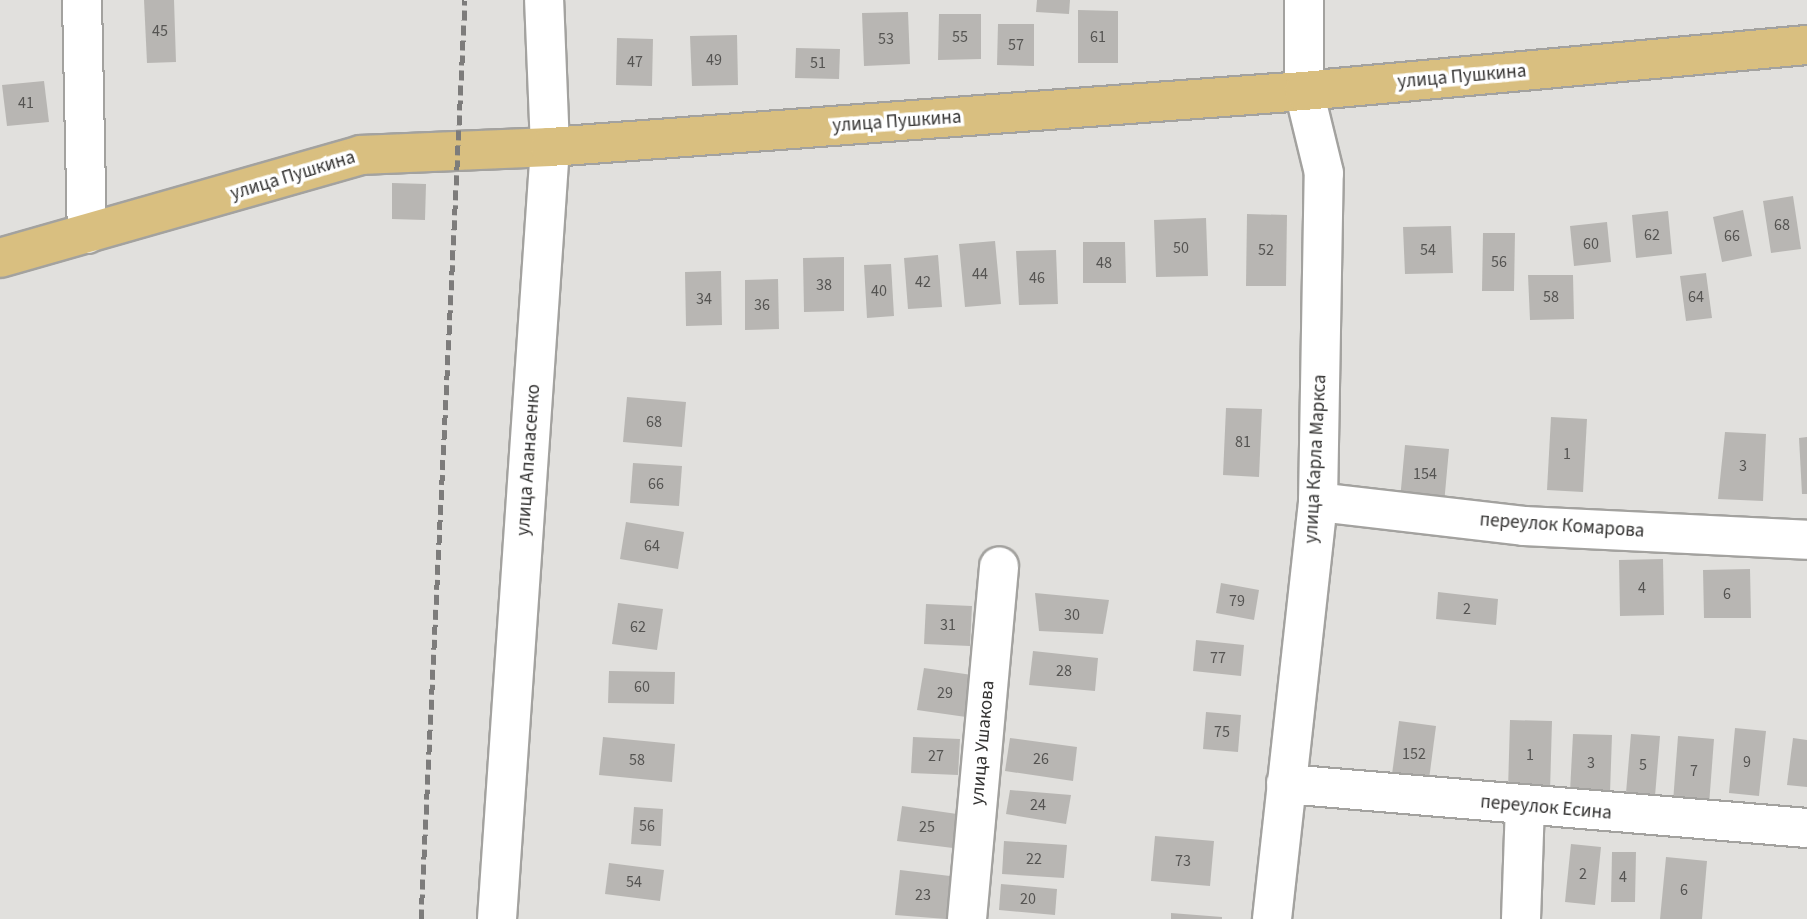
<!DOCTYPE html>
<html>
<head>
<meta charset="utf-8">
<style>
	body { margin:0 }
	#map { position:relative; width:1807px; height:919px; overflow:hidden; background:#e1e0dd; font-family:"Source Sans 3",sans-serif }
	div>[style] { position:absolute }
	.building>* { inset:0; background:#b8b6b3 }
	.roads { filter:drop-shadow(2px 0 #a3a29f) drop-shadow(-2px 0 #a3a29f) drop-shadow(0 2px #a3a29f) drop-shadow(0 -2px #a3a29f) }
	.minor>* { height:38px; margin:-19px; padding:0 19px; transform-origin:19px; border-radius:19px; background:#fff }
	.major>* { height:38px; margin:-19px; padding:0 19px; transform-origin:19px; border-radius:19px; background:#d9bf80 }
	.rail>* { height:5px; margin-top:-2.5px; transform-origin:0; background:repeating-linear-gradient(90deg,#7d7c7b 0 10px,transparent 0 15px) }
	span { translate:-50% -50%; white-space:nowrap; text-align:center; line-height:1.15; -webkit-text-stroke:7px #fff; paint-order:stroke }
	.number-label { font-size:16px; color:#555452 }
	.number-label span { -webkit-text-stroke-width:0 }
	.street-label { font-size:19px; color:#343332 }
</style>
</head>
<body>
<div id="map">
	<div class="building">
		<div style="clip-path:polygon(144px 0,174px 0,176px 62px,147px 63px)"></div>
		<div style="clip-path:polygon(1037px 0,1070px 0,1069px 14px,1036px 12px)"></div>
		<div style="clip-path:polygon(1078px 10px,1118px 11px,1118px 63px,1078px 63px)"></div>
		<div style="clip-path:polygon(908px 12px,910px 64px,864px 66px,862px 13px)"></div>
		<div style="clip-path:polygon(939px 14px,981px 14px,981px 59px,938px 60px)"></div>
		<div style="clip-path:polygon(998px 24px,1034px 24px,1034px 66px,997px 65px)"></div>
		<div style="clip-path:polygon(737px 35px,738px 85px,692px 86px,690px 36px)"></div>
		<div style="clip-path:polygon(617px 38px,653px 39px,652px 86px,616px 85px)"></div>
		<div style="clip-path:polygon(796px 48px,840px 49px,839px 79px,795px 78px)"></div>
		<div style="clip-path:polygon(44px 81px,49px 122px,7px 126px,2px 85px)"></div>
		<div style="clip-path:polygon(392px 183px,426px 184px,425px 220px,392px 219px)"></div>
		<div style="clip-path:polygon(1793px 196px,1801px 249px,1771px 253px,1763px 201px)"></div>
		<div style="clip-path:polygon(1743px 210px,1752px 256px,1722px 262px,1713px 217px)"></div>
		<div style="clip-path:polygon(1668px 211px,1672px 254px,1636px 258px,1632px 215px)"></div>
		<div style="clip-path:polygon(1247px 214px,1287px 215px,1286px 286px,1246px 286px)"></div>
		<div style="clip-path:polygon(1206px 218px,1208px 276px,1156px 277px,1154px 220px)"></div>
		<div style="clip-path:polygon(1607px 222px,1611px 262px,1574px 266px,1570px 226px)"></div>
		<div style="clip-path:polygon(1451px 226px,1453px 273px,1405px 274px,1403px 227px)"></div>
		<div style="clip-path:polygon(1483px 233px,1515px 233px,1514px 291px,1482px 291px)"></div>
		<div style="clip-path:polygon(995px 241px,1001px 304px,965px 307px,959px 244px)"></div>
		<div style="clip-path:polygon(1083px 242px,1125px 242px,1126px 283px,1083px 283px)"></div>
		<div style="clip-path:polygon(1056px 250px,1058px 304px,1019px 305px,1016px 251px)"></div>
		<div style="clip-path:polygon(938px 255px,942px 307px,908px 309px,904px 258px)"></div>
		<div style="clip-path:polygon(844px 257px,844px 311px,804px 312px,803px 258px)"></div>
		<div style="clip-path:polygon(891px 264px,894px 316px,867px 318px,864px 265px)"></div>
		<div style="clip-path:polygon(721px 271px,722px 325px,686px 326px,685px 272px)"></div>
		<div style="clip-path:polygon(1706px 273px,1712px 318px,1686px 321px,1680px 276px)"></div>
		<div style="clip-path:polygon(1528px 275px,1573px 275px,1574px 319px,1530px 320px)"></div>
		<div style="clip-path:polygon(778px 279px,779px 329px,745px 330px,745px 280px)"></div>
		<div style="clip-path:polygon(627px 397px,686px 402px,682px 447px,623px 442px)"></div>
		<div style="clip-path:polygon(1226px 408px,1262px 409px,1259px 477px,1223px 475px)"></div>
		<div style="clip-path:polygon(1551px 417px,1587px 419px,1583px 492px,1547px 490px)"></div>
		<div style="clip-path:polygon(1725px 432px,1766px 434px,1763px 501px,1718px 499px)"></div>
		<div style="clip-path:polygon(1807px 437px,1807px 494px,1802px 494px,1799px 438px)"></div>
		<div style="clip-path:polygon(1405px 445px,1449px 449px,1444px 504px,1400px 500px)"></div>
		<div style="clip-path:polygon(633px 463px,682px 466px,679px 506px,630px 503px)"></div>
		<div style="clip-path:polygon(626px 522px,684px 532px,678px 569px,620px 559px)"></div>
		<div style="clip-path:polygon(1663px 559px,1664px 615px,1620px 616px,1619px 560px)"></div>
		<div style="clip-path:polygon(1750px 569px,1751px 618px,1704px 618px,1703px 570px)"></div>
		<div style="clip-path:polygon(1221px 583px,1259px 590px,1254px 620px,1216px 613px)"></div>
		<div style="clip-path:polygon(1438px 592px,1498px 599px,1496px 625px,1436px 619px)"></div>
		<div style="clip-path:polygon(1035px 593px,1109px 600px,1103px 634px,1039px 631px)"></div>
		<div style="clip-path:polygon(618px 603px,663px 609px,657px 650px,612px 644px)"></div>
		<div style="clip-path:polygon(926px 604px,972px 606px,970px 646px,924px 644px)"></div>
		<div style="clip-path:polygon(1196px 640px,1244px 645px,1241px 676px,1193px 671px)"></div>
		<div style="clip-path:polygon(1033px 651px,1098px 658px,1095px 691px,1029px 685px)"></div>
		<div style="clip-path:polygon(924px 668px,972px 675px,966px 717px,917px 710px)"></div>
		<div style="clip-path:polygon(609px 671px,675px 672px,674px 704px,608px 703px)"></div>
		<div style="clip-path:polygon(1206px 712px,1241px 715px,1238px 752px,1203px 749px)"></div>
		<div style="clip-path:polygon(1510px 720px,1552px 721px,1550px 791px,1508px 790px)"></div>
		<div style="clip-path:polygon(1399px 721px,1436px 726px,1428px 787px,1391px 782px)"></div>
		<div style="clip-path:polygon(1735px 728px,1766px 731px,1759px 796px,1729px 793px)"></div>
		<div style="clip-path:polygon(1573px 734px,1612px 735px,1610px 793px,1570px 792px)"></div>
		<div style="clip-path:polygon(1631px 734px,1660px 736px,1655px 796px,1626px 793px)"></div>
		<div style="clip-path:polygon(1678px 736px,1714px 739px,1709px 805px,1673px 802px)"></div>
		<div style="clip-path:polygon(603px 737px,675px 744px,672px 782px,599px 775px)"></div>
		<div style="clip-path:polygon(913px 737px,960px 739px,958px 775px,911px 773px)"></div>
		<div style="clip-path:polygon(1010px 738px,1077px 747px,1073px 781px,1005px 771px)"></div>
		<div style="clip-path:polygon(1793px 738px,1807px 740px,1807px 787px,1787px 785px)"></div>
		<div style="clip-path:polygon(1010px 790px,1071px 795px,1066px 824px,1006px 814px)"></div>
		<div style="clip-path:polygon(902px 806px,957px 814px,953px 848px,897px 841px)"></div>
		<div style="clip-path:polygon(634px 807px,663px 809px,661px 846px,631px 844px)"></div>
		<div style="clip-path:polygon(1155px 836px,1214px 841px,1210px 886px,1151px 881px)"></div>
		<div style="clip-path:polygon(1004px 841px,1067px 845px,1064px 878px,1002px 874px)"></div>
		<div style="clip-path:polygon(1571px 844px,1601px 847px,1595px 905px,1565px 902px)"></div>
		<div style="clip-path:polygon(1612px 852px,1636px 852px,1635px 902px,1611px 902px)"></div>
		<div style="clip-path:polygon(1666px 857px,1707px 861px,1702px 919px,1660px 919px)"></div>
		<div style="clip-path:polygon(609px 863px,664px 870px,660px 901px,605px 894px)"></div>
		<div style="clip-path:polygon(900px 870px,950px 876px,946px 919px,895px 915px)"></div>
		<div style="clip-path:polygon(1001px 884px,1057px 889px,1055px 915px,999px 910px)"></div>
		<div style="clip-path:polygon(1171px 913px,1222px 917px,1222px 919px,1171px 919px)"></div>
	</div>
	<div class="roads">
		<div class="minor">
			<div style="left:82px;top:0;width:234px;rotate:88.8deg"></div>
			<div style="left:1318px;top:502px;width:207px;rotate:6.6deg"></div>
			<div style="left:1524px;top:526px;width:283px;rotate:2.8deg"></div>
			<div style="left:1286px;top:784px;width:523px;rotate:4.83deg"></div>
			<div style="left:497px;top:919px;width:774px;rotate:-86.07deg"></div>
			<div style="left:550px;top:147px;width:147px;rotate:-92.3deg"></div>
			<div style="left:967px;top:919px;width:354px;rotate:-84.8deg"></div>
			<div style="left:1272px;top:919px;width:420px;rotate:-83.7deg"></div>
			<div style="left:1318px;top:502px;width:329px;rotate:-89deg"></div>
			<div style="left:1324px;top:173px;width:84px;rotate:-103.7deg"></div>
			<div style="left:1304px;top:91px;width:91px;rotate:-90deg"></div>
			<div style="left:1521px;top:919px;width:112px;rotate:-88deg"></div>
		</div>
		<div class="major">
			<div style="left:0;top:258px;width:375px;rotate:-15.9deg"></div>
			<div style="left:361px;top:155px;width:189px;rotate:-2.4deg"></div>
			<div style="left:550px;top:147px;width:756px;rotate:-4.25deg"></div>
			<div style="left:1304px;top:91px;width:505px;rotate:-5.23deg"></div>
		</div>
	</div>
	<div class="rail">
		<div style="left:421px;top:919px;width:920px;rotate:-87.26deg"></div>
	</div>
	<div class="number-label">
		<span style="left:160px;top:31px">45</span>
		<span style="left:960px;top:37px">55</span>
		<span style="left:1098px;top:37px">61</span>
		<span style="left:886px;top:39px">53</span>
		<span style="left:1016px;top:45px">57</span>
		<span style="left:714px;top:60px">49</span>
		<span style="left:635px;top:62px">47</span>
		<span style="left:818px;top:63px">51</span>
		<span style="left:26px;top:103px">41</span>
		<span style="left:1782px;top:225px">68</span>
		<span style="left:1652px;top:235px">62</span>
		<span style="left:1732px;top:236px">66</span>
		<span style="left:1591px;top:244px">60</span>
		<span style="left:1181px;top:248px">50</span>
		<span style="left:1266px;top:250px">52</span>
		<span style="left:1428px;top:250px">54</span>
		<span style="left:1499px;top:262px">56</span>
		<span style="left:1104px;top:263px">48</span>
		<span style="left:980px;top:274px">44</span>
		<span style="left:1037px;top:278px">46</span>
		<span style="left:923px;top:282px">42</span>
		<span style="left:824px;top:285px">38</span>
		<span style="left:879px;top:291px">40</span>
		<span style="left:1551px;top:297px">58</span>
		<span style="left:1696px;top:297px">64</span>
		<span style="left:704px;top:299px">34</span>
		<span style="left:762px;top:305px">36</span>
		<span style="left:654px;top:422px">68</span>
		<span style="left:1243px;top:442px">81</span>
		<span style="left:1567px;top:454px">1</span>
		<span style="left:1743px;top:466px">3</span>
		<span style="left:1425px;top:474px">154</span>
		<span style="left:656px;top:484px">66</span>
		<span style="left:652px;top:546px">64</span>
		<span style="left:1642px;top:588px">4</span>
		<span style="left:1727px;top:594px">6</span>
		<span style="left:1237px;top:601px">79</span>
		<span style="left:1467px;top:609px">2</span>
		<span style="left:1072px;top:615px">30</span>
		<span style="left:948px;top:625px">31</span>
		<span style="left:638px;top:627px">62</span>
		<span style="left:1218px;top:658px">77</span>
		<span style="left:1064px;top:671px">28</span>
		<span style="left:642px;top:687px">60</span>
		<span style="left:945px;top:693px">29</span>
		<span style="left:1222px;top:732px">75</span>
		<span style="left:1414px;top:754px">152</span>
		<span style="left:1530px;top:755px">1</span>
		<span style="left:936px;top:756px">27</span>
		<span style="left:1041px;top:759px">26</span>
		<span style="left:637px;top:760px">58</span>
		<span style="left:1747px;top:762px">9</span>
		<span style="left:1591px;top:763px">3</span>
		<span style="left:1643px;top:765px">5</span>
		<span style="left:1694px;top:771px">7</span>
		<span style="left:1038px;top:805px">24</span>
		<span style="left:647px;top:826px">56</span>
		<span style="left:927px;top:827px">25</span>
		<span style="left:1034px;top:859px">22</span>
		<span style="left:1183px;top:861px">73</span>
		<span style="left:1583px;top:874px">2</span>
		<span style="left:1623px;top:877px">4</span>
		<span style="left:634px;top:882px">54</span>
		<span style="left:1684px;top:890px">6</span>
		<span style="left:923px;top:895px">23</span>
		<span style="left:1028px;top:899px">20</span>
	</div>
	<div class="street-label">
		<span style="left:1462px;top:77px;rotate:-5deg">улица Пушкина</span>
		<span style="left:897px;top:122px;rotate:-4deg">улица Пушкина</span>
		<span style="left:293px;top:176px;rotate:-17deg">улица Пушкина</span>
		<span style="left:1316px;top:459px;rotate:-87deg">улица Карла Маркса</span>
		<span style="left:529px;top:460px;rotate:-86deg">улица Апанасенко</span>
		<span style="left:1562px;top:526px;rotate:4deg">переулок Комарова</span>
		<span style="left:983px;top:743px;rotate:-85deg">улица Ушакова</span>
		<span style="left:1546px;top:808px;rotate:5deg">переулок Есина</span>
	</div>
</div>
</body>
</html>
